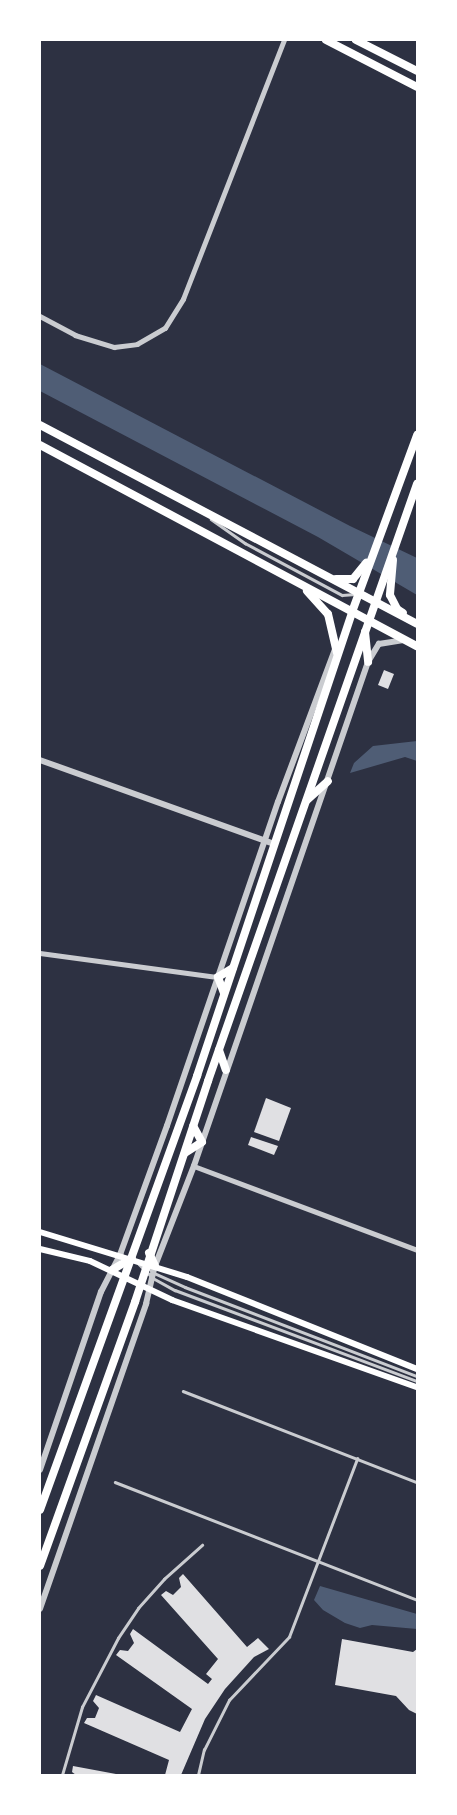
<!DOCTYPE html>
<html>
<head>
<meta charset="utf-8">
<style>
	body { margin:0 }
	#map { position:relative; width:457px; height:1815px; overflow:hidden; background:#2d3142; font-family:Lora,serif }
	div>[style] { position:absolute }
	.water>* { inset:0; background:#4f5d75 }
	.building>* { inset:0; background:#e0e0e3 }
	.service>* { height:2.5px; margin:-1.25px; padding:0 1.25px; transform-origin:1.25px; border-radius:1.25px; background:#caccd0 }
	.minor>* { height:4.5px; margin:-2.25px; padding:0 2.25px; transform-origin:2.25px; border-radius:2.25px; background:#caccd0 }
	.tertiary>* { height:5.5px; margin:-2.75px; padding:0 2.75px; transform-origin:2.75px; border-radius:2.75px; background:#caccd0 }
	.secondary>* { height:6px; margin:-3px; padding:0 3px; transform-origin:3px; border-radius:3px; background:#fff }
	.primary>* { height:8px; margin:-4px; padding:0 4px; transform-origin:4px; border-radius:4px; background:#fff }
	span { translate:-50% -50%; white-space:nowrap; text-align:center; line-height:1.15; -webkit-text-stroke:5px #fff; paint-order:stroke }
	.frame { position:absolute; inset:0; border:41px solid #fff; pointer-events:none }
</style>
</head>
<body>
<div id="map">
	<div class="water">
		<div style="clip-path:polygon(40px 364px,350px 526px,417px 558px,417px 595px,318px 537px,40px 391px)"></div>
		<div style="clip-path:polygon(417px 741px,417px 761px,405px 757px,350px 773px,354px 763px,373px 746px)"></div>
		<div style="clip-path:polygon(320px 1586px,417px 1614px,417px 1629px,372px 1625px,360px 1628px,345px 1623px,323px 1610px,314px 1600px)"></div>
	</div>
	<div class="building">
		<div style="clip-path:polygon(384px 670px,394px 674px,388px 689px,378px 685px)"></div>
		<div style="clip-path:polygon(266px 1098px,291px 1108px,279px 1141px,254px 1132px)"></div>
		<div style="clip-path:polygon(251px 1137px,278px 1146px,274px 1155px,248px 1145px)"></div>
		<div style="clip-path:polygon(183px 1574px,247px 1647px,258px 1638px,269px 1649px,254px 1657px,225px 1689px,205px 1719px,181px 1775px,165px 1775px,169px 1760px,84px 1723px,87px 1718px,95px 1718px,99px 1708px,93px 1701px,96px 1695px,180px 1732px,192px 1709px,116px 1655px,120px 1650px,128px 1651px,134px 1643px,130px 1634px,133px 1629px,208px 1684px,212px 1679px,206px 1674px,218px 1659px,161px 1595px,166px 1591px,173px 1595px,181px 1587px,179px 1578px)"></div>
		<div style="clip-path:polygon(342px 1639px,413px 1652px,417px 1649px,417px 1714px,409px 1710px,396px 1696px,335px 1685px)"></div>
		<div style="clip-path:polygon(73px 1766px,116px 1774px,116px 1775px,76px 1775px,72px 1772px)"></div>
	</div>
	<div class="service">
		<div style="left:211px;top:519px;width:42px;rotate:35.2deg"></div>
		<div style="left:245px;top:543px;width:110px;rotate:28.2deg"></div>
		<div style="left:342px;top:595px;width:13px;rotate:-4deg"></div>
		<div style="left:139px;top:1264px;width:20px;rotate:45deg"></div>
		<div style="left:153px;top:1278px;width:25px;rotate:29deg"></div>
		<div style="left:175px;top:1290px;width:259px;rotate:20.6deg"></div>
		<div style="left:148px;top:1267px;width:8px;rotate:45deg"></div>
		<div style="left:154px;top:1273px;width:34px;rotate:24deg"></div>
		<div style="left:185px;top:1287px;width:248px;rotate:21deg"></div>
		<div style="left:183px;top:1391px;width:251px;rotate:21.3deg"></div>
		<div style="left:115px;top:1482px;width:324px;rotate:21.3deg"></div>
		<div style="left:62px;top:1775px;width:71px;rotate:-73.6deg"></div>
		<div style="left:82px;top:1707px;width:78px;rotate:-62.4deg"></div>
		<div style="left:118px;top:1638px;width:36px;rotate:-56deg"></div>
		<div style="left:138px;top:1608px;width:39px;rotate:-48deg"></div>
		<div style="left:164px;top:1579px;width:51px;rotate:-41.8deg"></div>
		<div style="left:198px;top:1775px;width:26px;rotate:-77deg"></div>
		<div style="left:204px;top:1750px;width:56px;rotate:-63.4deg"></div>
		<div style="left:229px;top:1700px;width:87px;rotate:-46.4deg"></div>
		<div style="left:289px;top:1637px;width:191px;rotate:-69.1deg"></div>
	</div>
	<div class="minor">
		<div style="left:40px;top:316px;width:40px;rotate:28deg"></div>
		<div style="left:75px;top:335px;width:41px;rotate:17.1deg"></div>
		<div style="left:114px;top:347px;width:23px;rotate:-7deg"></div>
		<div style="left:137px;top:344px;width:32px;rotate:-30deg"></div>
		<div style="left:165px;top:328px;width:34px;rotate:-58deg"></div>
		<div style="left:183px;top:299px;width:278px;rotate:-68.7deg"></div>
		<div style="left:40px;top:953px;width:180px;rotate:7.7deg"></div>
		<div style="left:194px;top:1166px;width:238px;rotate:20.6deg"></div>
	</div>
	<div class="tertiary">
		<div style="left:40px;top:760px;width:249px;rotate:19.7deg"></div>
		<div style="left:40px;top:1470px;width:188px;rotate:-71.1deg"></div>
		<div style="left:101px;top:1292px;width:42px;rotate:-62.8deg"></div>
		<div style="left:120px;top:1255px;width:137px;rotate:-70deg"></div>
		<div style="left:167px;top:1126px;width:342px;rotate:-71.1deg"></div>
		<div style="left:278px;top:802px;width:165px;rotate:-69.5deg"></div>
		<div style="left:40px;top:1609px;width:323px;rotate:-70.8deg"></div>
		<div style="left:146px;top:1304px;width:39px;rotate:-77deg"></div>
		<div style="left:155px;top:1266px;width:107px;rotate:-68.7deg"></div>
		<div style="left:194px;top:1166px;width:533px;rotate:-70.95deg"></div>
		<div style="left:368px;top:662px;width:21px;rotate:-59deg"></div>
		<div style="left:379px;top:644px;width:26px;rotate:-9deg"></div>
	</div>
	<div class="secondary">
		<div style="left:40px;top:1232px;width:154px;rotate:17deg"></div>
		<div style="left:187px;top:1277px;width:248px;rotate:21.8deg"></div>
		<div style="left:40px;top:1249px;width:51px;rotate:13.5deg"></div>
		<div style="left:90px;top:1261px;width:91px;rotate:25.4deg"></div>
		<div style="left:172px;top:1300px;width:260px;rotate:19.6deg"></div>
	</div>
	<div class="primary">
		<div style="left:326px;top:40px;width:102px;rotate:27.3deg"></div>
		<div style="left:356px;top:40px;width:68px;rotate:26.9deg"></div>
		<div style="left:40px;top:425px;width:426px;rotate:27.8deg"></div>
		<div style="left:40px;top:445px;width:427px;rotate:28.1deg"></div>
		<div style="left:393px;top:560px;width:35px;rotate:95deg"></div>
		<div style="left:390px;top:595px;width:16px;rotate:63deg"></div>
		<div style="left:397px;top:609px;width:7px;rotate:34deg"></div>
		<div style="left:336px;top:579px;width:17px"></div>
		<div style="left:353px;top:579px;width:21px;rotate:-51deg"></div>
		<div style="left:307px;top:591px;width:31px;rotate:48deg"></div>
		<div style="left:328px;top:614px;width:39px;rotate:77deg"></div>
		<div style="left:365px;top:632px;width:30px;rotate:84deg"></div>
		<div style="left:307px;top:800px;width:28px;rotate:-42deg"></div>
		<div style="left:224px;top:993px;width:17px;rotate:-111deg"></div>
		<div style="left:218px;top:977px;width:17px;rotate:-31deg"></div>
		<div style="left:219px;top:1050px;width:21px;rotate:71deg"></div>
		<div style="left:185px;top:1153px;width:20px;rotate:-33deg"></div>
		<div style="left:202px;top:1142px;width:18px;rotate:-119deg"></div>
		<div style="left:149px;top:1253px;width:14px;rotate:65deg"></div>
		<div style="left:112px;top:1270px;width:23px;rotate:-31deg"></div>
		<div style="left:40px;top:1510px;width:462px;rotate:-70.1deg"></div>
		<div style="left:197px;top:1076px;width:489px;rotate:-71.5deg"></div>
		<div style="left:352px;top:612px;width:189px;rotate:-69.8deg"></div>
		<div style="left:40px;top:1566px;width:281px;rotate:-70.2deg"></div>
		<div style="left:135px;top:1302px;width:233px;rotate:-71.7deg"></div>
		<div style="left:208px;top:1081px;width:633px;rotate:-70.71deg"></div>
	</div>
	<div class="frame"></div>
</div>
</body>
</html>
